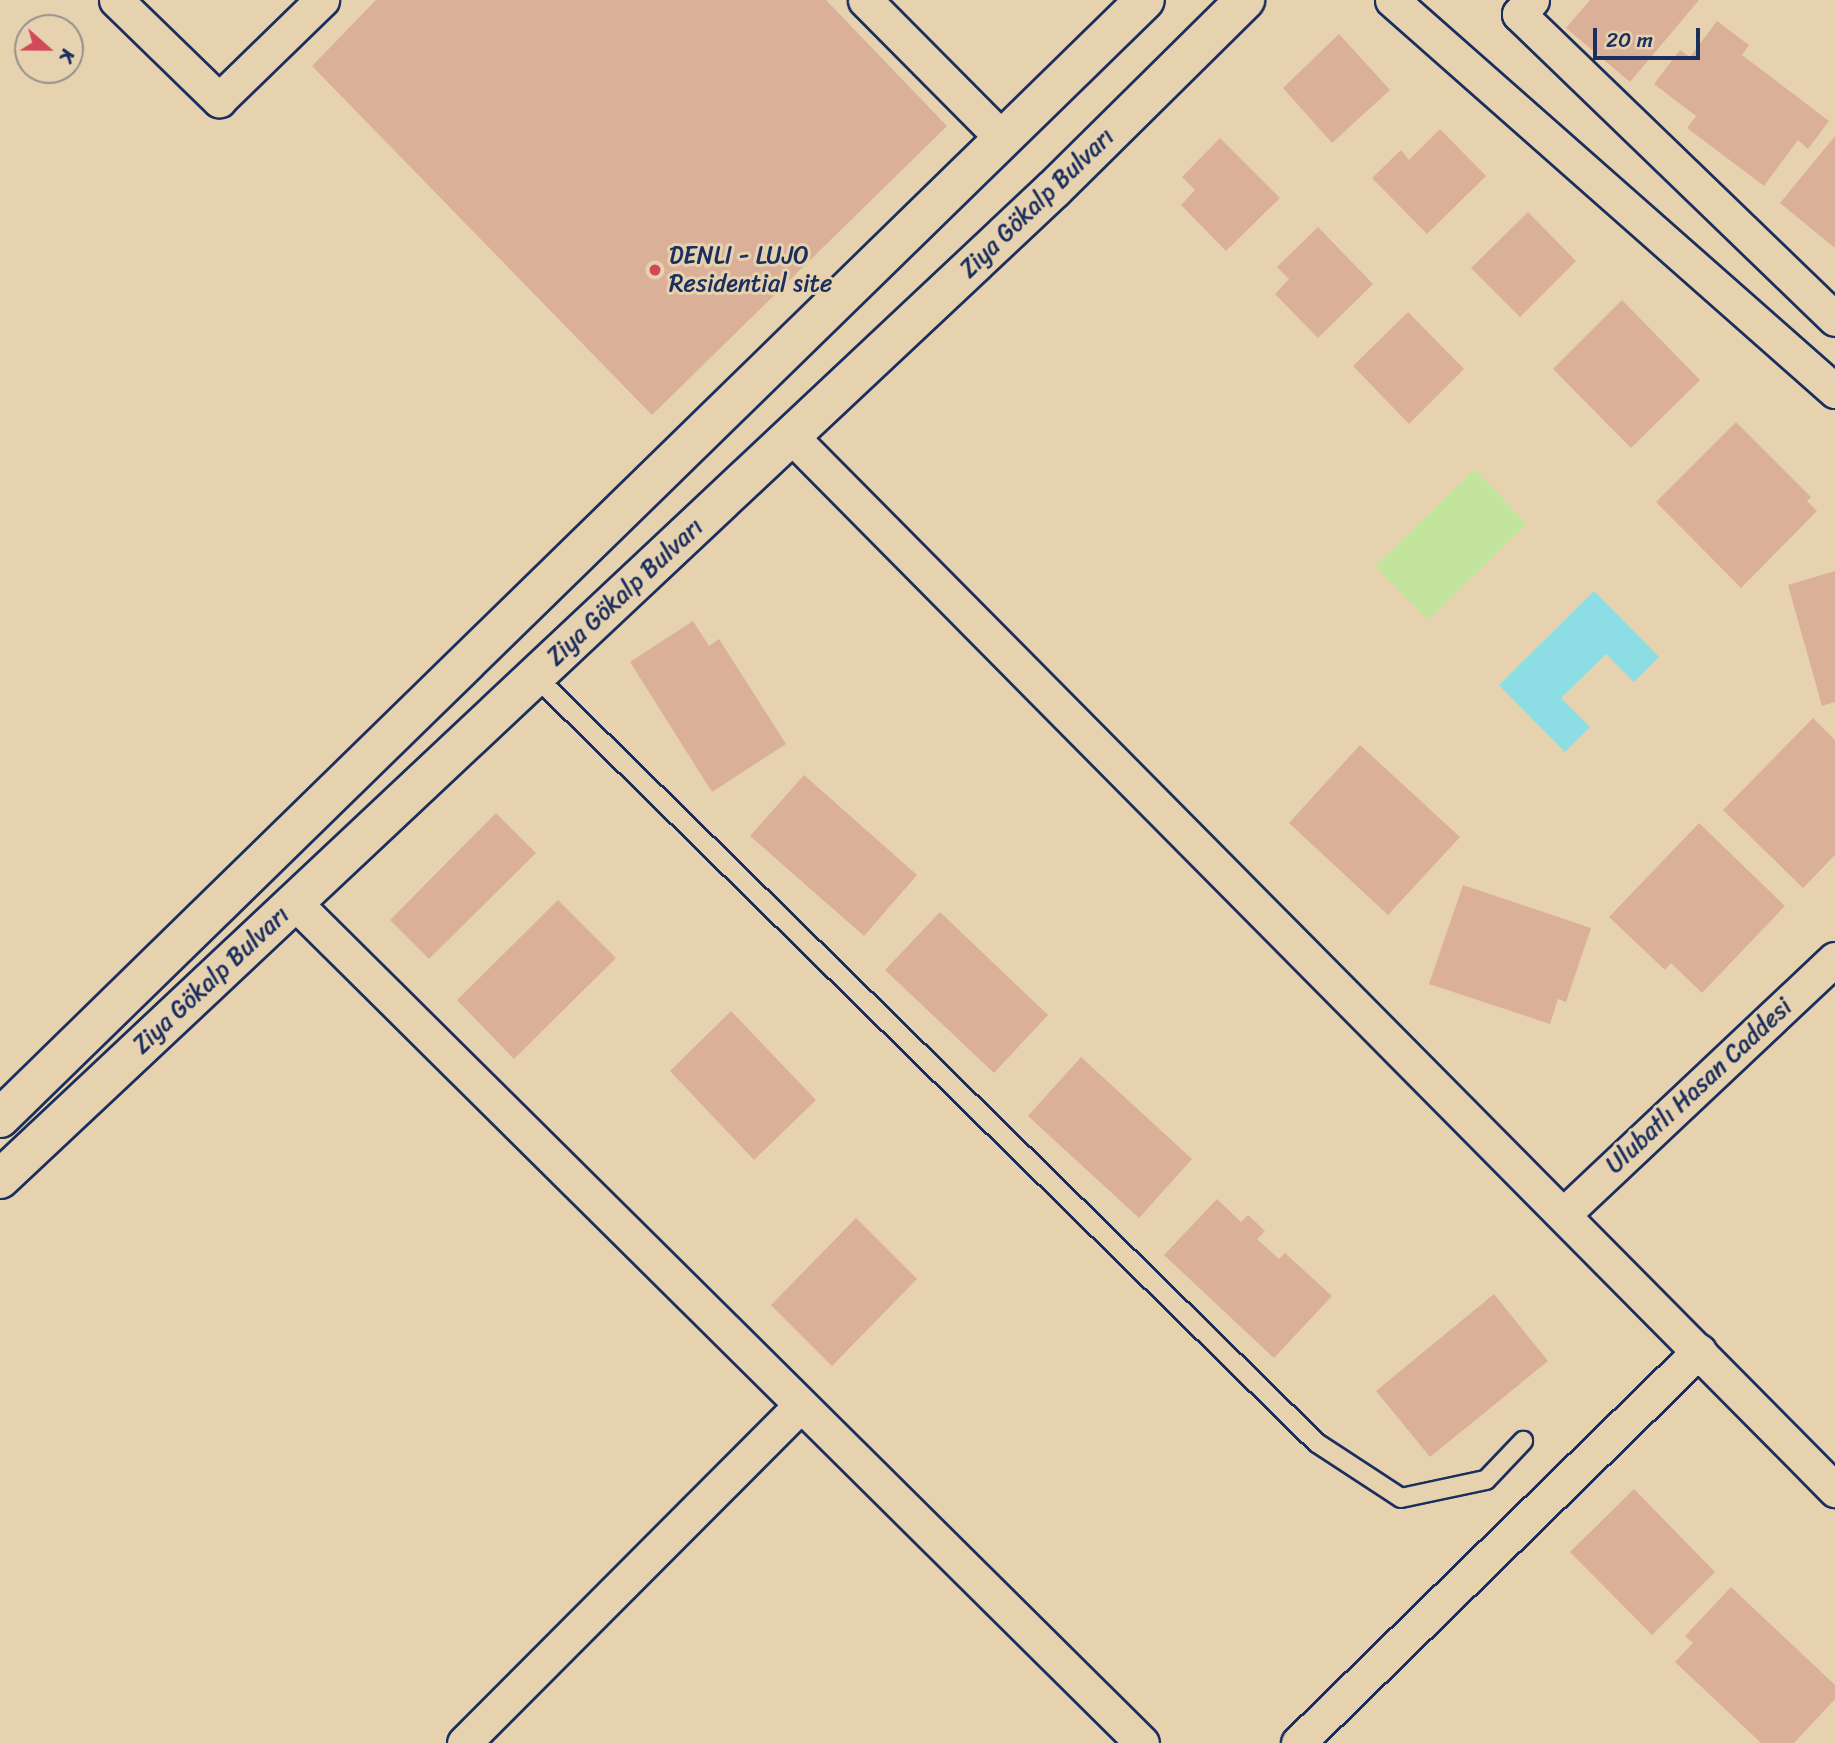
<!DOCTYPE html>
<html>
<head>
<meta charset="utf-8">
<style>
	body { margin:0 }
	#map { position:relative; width:1835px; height:1743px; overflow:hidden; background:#e7d2b0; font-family:Sriracha,sans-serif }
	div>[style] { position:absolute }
	.green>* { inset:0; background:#c3e49d }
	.water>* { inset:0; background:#8ddee4 }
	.building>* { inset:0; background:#dbb098 }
	.roads { filter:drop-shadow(2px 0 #1b2f5e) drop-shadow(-2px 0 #1b2f5e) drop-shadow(0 2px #1b2f5e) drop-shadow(0 -2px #1b2f5e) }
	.lane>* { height:18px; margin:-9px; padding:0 9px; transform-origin:9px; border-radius:9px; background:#e7d2b0 }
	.street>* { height:33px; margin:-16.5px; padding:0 16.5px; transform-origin:16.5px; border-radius:16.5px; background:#e7d2b0 }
	.secondary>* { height:38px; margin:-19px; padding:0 19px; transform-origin:19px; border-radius:19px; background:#e7d2b0 }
	.dots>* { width:19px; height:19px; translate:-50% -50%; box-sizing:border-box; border:4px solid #e7d2b0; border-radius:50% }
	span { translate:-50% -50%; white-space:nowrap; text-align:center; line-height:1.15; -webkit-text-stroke:6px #e7d2b0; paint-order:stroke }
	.street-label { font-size:24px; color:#1b2f5e }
	.poi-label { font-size:24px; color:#1b2f5e }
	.left { translate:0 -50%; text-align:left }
	.north { position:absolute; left:14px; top:14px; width:70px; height:70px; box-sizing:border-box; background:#e7d2b0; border:2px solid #95918f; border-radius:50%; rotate:111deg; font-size:19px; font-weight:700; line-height:28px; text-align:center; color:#1b2f5e }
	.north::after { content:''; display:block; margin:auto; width:24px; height:32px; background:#d1495b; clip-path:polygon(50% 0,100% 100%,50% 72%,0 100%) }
	.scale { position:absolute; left:1593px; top:28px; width:107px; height:32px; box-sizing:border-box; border:4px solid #1b2f5e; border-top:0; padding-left:9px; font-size:21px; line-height:24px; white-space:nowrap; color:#1b2f5e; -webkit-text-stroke:5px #e7d2b0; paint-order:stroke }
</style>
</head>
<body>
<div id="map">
	<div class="green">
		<div style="clip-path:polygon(1475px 469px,1527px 524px,1428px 620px,1375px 566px)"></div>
	</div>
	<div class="water">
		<div style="clip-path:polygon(1594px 591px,1659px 657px,1634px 682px,1606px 654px,1561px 698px,1590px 727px,1565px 752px,1499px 685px)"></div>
	</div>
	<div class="building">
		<div style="clip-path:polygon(376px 0,826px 0,947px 126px,652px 415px,312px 66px)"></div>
		<div style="clip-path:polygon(1590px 0,1699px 0,1630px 82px,1566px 28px)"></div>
		<div style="clip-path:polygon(1717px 21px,1749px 45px,1742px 55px,1829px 121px,1808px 149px,1798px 140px,1764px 186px,1687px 128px,1696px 116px,1654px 84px,1680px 50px,1690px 57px)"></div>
		<div style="clip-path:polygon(1339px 34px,1390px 90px,1332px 143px,1283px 88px)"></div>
		<div style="clip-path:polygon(1440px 129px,1486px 176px,1427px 234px,1372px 178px,1401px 150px,1409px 160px)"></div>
		<div style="clip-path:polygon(1835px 136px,1835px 248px,1780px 203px)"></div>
		<div style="clip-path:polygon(1220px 138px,1280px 198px,1226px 251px,1181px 205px,1195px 190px,1182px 177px)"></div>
		<div style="clip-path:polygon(1528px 212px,1576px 261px,1520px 317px,1471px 268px)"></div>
		<div style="clip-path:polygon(1318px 227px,1373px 284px,1318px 338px,1275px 294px,1289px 279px,1277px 267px)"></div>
		<div style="clip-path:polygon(1622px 300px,1700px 380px,1631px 448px,1553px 369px)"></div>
		<div style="clip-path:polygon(1408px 312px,1464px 369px,1409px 424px,1353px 366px)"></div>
		<div style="clip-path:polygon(1736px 422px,1811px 497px,1807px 501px,1817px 511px,1741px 588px,1656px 502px)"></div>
		<div style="clip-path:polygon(1835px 571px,1835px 702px,1822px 706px,1788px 585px)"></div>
		<div style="clip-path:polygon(693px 621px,709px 646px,719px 639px,786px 744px,712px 792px,630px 662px)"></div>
		<div style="clip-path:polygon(1813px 718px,1835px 740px,1835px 855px,1803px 888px,1723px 810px)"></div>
		<div style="clip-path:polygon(1360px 745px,1460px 837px,1388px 915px,1289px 823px)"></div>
		<div style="clip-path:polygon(804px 775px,917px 875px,864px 936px,750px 836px)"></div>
		<div style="clip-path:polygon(496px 813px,536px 853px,429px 959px,390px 920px)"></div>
		<div style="clip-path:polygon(1699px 823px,1785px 906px,1702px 993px,1671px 963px,1665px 970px,1609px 917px)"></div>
		<div style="clip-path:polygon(1463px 885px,1591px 928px,1566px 1002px,1558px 999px,1550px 1024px,1429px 984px)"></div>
		<div style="clip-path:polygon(558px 900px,616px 958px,514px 1059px,457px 1000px)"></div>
		<div style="clip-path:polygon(940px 912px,1048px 1015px,994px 1073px,885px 970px)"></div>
		<div style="clip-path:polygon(731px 1011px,816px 1100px,754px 1160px,670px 1071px)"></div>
		<div style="clip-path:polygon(1081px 1057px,1192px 1159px,1139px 1218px,1028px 1116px)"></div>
		<div style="clip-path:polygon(1217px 1199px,1241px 1222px,1248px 1215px,1265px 1231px,1257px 1239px,1279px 1259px,1285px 1253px,1332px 1296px,1274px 1358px,1164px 1255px)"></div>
		<div style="clip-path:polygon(856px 1218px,917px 1279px,832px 1366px,771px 1305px)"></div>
		<div style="clip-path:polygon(1494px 1294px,1548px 1361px,1430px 1457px,1376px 1391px)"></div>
		<div style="clip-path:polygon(1634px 1489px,1715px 1572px,1652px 1635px,1570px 1552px)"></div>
		<div style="clip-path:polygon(1731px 1587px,1835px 1685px,1835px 1699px,1794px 1743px,1761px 1743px,1675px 1662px,1693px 1643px,1685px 1636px)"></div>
	</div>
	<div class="roads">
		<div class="lane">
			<div style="left:535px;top:676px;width:1095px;rotate:44.45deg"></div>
			<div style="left:1317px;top:1443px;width:100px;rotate:33.2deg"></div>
			<div style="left:1401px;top:1498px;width:87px;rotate:-12deg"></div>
			<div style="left:1486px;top:1480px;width:54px;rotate:-46.5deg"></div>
		</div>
		<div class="street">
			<div style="left:116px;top:0;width:144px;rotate:44.2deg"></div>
			<div style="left:219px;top:100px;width:144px;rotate:-44.2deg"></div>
			<div style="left:865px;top:0;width:196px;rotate:45.2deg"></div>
			<div style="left:1392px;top:0;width:591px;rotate:41.43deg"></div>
			<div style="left:1532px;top:0;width:19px;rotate:133deg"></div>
			<div style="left:1519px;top:14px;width:439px;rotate:44deg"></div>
			<div style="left:791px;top:436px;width:1484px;rotate:45.27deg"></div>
			<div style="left:294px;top:902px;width:1194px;rotate:44.76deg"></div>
			<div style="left:1564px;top:1214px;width:372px;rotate:-43.3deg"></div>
			<div style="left:464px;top:1743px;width:477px;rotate:-45.1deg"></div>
			<div style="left:1298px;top:1743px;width:561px;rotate:-44.35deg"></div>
		</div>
		<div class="secondary">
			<div style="left:0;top:1118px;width:1600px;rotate:-44.32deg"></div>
			<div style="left:0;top:1179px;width:1446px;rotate:-43.21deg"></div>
			<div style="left:1054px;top:189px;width:269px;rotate:-44.7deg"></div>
		</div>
	</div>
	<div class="dots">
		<div style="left:655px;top:270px;background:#d1495b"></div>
	</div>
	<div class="street-label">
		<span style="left:1037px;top:203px;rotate:-44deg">Ziya Gökalp Bulvarı</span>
		<span style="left:625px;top:592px;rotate:-43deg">Ziya Gökalp Bulvarı</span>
		<span style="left:211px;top:980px;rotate:-43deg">Ziya Gökalp Bulvarı</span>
		<span style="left:1699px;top:1086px;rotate:-43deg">Ulubatlı Hasan Caddesi</span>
	</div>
	<div class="poi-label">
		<span class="left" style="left:669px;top:270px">DENLI - LUJO<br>Residential site</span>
	</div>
	<div class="north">K</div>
	<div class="scale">20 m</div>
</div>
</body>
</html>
